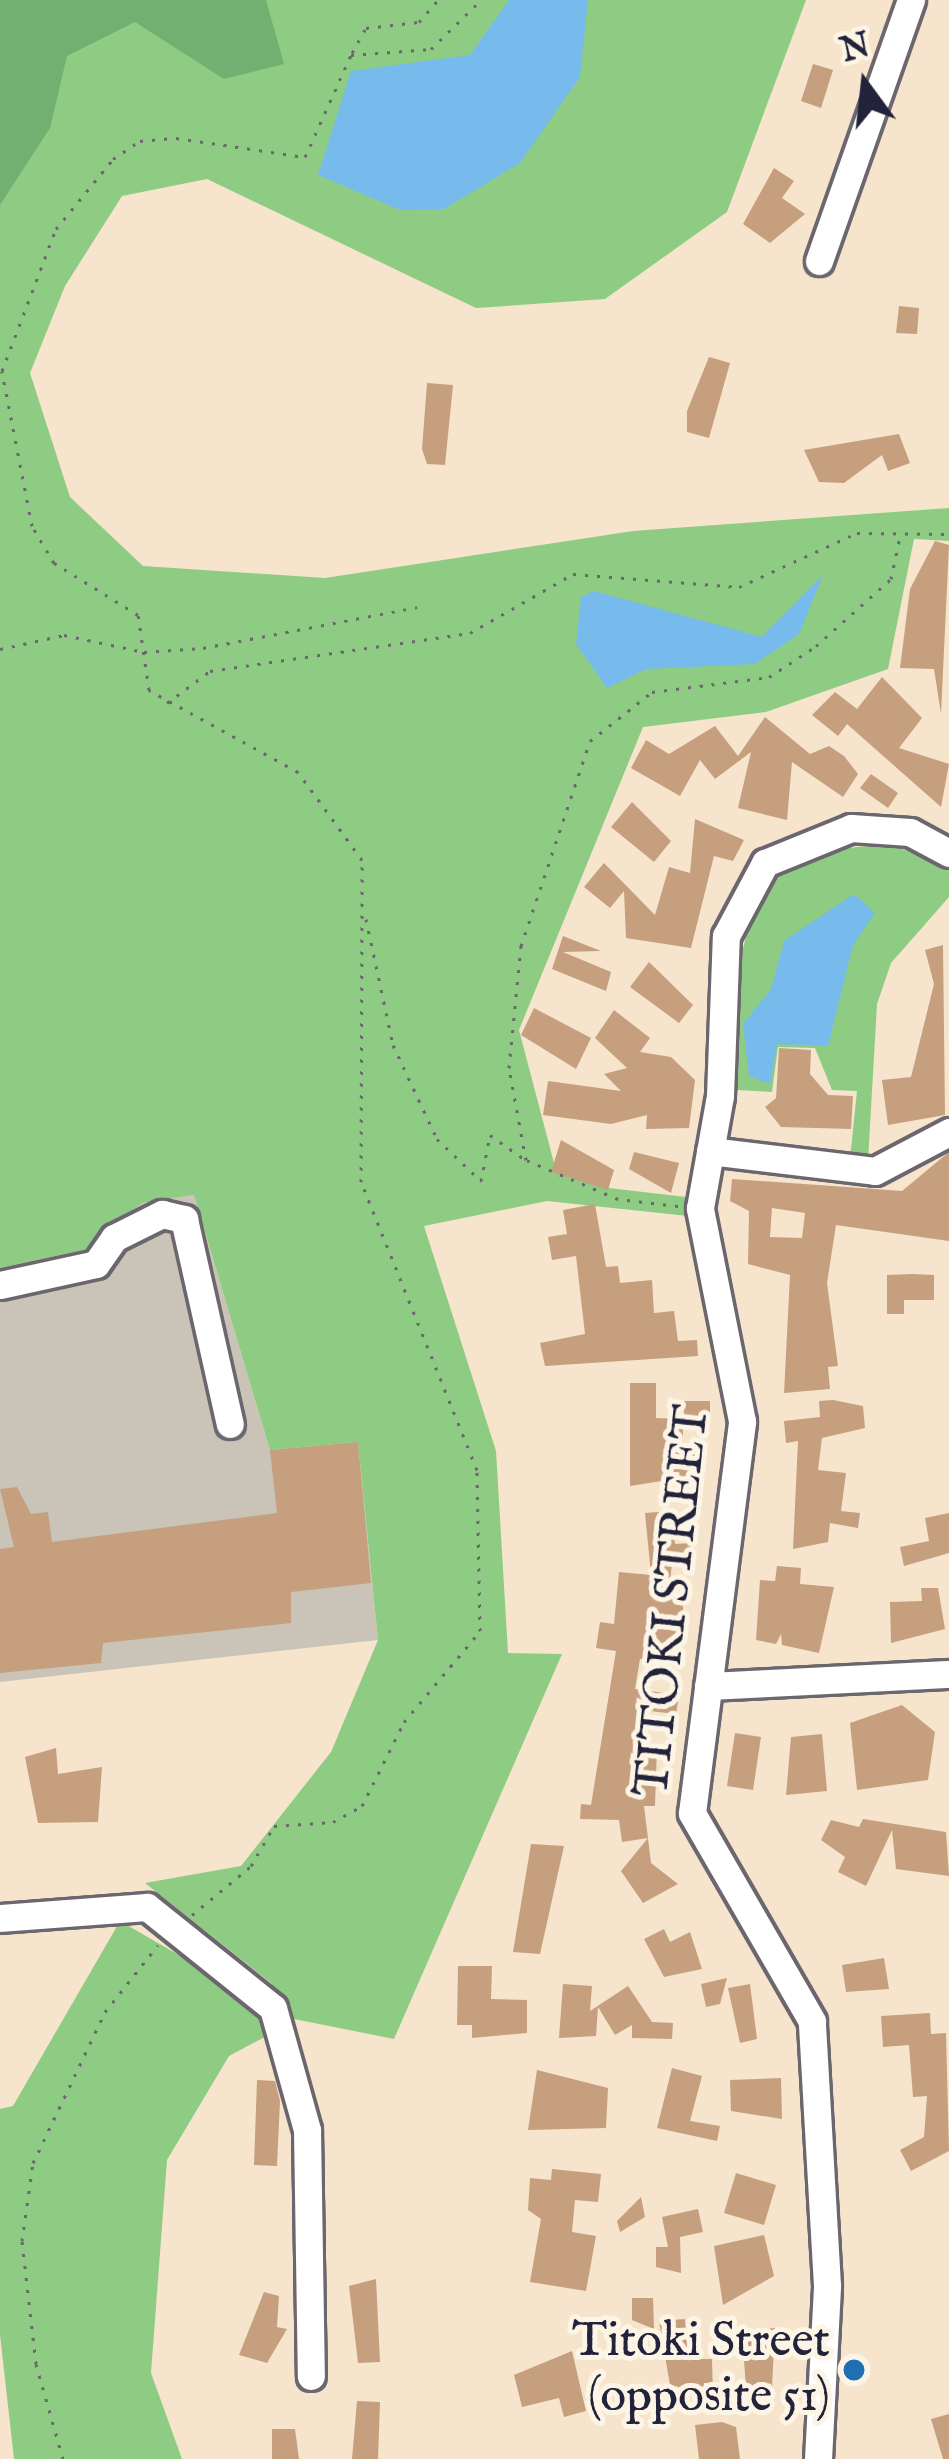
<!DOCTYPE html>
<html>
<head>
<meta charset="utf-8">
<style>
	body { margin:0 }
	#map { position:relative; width:949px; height:2459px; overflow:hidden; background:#f6e5cc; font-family:"IM FELL English",serif }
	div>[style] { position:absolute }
	.industrial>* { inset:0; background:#c9c3b8 }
	.green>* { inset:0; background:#8ecc83 }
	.forest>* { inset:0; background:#72b071 }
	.water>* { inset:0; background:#77baec }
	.building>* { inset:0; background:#c69f7f }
	.path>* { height:3px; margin-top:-1.5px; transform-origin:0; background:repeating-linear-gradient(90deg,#6c666e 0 3px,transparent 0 12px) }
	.roads { filter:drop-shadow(3px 0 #6c666e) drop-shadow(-3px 0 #6c666e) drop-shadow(0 3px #6c666e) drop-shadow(0 -3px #6c666e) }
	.minor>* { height:27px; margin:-13.5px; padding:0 13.5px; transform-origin:13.5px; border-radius:13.5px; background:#fff }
	.dots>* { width:33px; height:33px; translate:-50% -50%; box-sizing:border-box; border:6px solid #fcf5e5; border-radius:50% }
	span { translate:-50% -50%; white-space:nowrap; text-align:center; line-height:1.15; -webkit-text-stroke:10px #fcf5e5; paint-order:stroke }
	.street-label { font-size:48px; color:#22223b }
	.poi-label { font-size:48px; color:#22223b }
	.right { translate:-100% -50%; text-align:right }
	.north { position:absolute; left:805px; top:24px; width:120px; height:120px; -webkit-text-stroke:9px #fcf5e5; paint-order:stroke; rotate:345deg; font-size:33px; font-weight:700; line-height:48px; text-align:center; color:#22223b }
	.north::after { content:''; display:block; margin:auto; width:42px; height:54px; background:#22223b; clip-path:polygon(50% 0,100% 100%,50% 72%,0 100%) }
</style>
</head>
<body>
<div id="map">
	<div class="industrial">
		<div style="clip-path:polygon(194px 1195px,270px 1450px,358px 1442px,378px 1640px,0 1682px,0 1268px,84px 1250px,142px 1203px)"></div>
	</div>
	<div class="green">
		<div style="clip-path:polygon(0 0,806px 0,727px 212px,605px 299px,476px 308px,207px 179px,122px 196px,65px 286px,30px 373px,70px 497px,143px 566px,325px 578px,633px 531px,949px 508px,949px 541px,914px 539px,888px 669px,766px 712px,643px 727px,519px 1030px,554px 1163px,609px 1188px,686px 1197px,688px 1216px,547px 1201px,424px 1226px,496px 1451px,508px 1653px,562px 1654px,394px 2039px,294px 2019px,271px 1983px,145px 1883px,241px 1866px,331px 1752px,378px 1640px,358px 1442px,270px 1450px,194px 1195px,142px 1203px,84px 1250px,0 1268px)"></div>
		<div style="clip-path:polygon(886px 843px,949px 866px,949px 897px,891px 963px,877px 1004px,868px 1161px,850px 1159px,857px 1091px,832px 1090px,815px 1048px,778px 1047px,772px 1092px,737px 1090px,734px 982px,759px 888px,794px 856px)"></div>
		<div style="clip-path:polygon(120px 1921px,196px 1965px,274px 2032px,229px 2056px,167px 2160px,151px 2373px,182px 2459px,14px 2459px,0 2335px,0 2109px,13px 2106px)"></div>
	</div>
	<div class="forest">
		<div style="clip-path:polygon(0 0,266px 0,284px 64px,224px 79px,135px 22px,67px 56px,50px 128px,0 205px)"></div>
	</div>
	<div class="water">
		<div style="clip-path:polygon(509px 0,588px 0,580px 77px,520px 163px,444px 209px,400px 210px,318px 175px,351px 71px,470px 55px)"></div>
		<div style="clip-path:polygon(823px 575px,799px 634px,755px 664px,646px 669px,607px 688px,576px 644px,581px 597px,594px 591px,762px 637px)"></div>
		<div style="clip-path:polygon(854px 894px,875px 913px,853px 945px,828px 1046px,777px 1044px,770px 1084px,749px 1076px,743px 1024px,771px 989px,784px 941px)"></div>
	</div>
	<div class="building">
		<div style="clip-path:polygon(813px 64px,833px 70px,821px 108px,801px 101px)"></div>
		<div style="clip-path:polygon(774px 168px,794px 181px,782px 198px,805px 214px,770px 243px,743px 224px)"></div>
		<div style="clip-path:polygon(899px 306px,919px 308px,917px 334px,896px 333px)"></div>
		<div style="clip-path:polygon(709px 357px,730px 363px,709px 438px,687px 432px,687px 411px)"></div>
		<div style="clip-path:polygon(427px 383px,453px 385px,445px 465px,427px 464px,422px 449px)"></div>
		<div style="clip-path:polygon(899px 434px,910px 463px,888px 471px,882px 455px,844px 483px,819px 482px,804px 450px)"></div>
		<div style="clip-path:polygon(935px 541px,949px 545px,941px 714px,934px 669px,900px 668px,910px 589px)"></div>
		<div style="clip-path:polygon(882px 677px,922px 718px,899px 748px,949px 764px,941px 807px,847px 724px,838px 736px,812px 715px,835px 692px,857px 709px)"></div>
		<div style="clip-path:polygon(765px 717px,810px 754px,829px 746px,844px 756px,858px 774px,843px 797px,792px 762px,787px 820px,738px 808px,751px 752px,715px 779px,700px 760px,680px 796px,631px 768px,646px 740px,669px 754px,715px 726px,738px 756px)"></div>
		<div style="clip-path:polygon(871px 774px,898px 793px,888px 808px,860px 788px)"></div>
		<div style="clip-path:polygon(632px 802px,671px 841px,654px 862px,611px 827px)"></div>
		<div style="clip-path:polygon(695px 819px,744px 840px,733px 861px,714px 856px,691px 948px,626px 938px,624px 891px,610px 908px,584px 887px,604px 863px,655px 915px,669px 867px,690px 873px)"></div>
		<div style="clip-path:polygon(563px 936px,601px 951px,563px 952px,611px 972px,606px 991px,552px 969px)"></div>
		<div style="clip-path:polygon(943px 945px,945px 1115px,888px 1125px,882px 1080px,911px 1077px,934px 984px,925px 950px)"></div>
		<div style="clip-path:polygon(649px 962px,693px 1005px,679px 1023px,630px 987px)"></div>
		<div style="clip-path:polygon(534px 1008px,591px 1038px,576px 1069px,521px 1035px)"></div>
		<div style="clip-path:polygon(614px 1010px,650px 1038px,640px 1052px,671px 1057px,695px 1080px,689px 1128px,646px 1129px,647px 1115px,611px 1124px,543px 1115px,548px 1081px,621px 1091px,604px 1074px,627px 1068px,595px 1038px)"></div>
		<div style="clip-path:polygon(779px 1048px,811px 1050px,810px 1074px,828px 1095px,853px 1096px,851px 1129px,781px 1127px,765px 1107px,776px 1098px)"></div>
		<div style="clip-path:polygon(561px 1140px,614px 1170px,608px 1190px,551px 1172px)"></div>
		<div style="clip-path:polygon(634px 1152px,679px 1163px,671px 1193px,629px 1169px)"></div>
		<div style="clip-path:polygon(evenodd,949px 1152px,949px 1241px,836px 1225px,827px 1283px,838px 1366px,828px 1367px,830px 1389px,784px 1393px,790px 1275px,748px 1264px,749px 1211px,730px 1201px,732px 1179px,902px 1191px,949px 1152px,772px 1208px,805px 1213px,802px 1238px,770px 1237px,772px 1208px)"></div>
		<div style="clip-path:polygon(595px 1204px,606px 1267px,618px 1266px,620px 1283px,652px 1280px,654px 1313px,674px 1311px,678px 1341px,697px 1340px,698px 1356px,545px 1366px,540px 1343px,585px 1334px,576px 1256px,552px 1260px,548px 1237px,567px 1234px,563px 1210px)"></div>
		<div style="clip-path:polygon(912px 1274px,934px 1275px,934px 1300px,904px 1300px,904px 1314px,887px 1314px,887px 1275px)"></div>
		<div style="clip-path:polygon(630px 1383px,656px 1383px,656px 1418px,683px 1419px,683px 1449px,701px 1449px,700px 1475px,630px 1486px)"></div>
		<div style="clip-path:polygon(833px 1400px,863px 1406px,865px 1428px,822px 1438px,818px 1470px,846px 1473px,841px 1511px,860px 1513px,858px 1528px,830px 1523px,828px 1542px,793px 1549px,798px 1441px,786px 1443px,784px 1421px,820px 1417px,819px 1401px)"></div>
		<div style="clip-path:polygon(684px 1401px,710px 1401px,710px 1420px,684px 1420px)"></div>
		<div style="clip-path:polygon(358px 1442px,371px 1583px,291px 1592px,291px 1623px,103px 1643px,101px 1663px,0 1673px,0 1549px,14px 1547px,0 1489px,17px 1487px,31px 1514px,48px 1512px,52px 1542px,277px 1513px,270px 1450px)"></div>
		<div style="clip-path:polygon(672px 1511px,675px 1544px,691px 1543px,692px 1561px,672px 1563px,669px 1592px,684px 1594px,679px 1666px,640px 1659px,635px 1689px,679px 1695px,676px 1714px,641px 1710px,636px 1745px,657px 1748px,655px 1806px,644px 1806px,651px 1863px,678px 1884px,643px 1903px,621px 1871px,648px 1838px,622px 1842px,619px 1820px,580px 1819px,581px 1804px,591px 1805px,616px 1651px,596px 1648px,600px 1622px,614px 1624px,619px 1572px,651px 1575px,645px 1513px)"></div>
		<div style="clip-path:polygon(949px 1513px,949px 1553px,904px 1566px,900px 1547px,929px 1541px,925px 1518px)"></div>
		<div style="clip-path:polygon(777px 1566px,801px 1568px,800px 1584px,834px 1587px,819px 1653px,782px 1645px,781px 1634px,776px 1644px,756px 1640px,760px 1580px,775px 1581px)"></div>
		<div style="clip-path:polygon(921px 1588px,938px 1588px,945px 1629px,891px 1643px,890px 1602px,922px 1601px)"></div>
		<div style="clip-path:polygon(902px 1705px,935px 1732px,928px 1780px,857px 1790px,850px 1723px)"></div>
		<div style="clip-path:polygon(735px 1733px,761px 1737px,753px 1790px,727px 1786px)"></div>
		<div style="clip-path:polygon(822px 1734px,827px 1791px,786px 1795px,791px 1737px)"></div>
		<div style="clip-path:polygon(56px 1748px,58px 1774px,102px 1767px,98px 1822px,38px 1823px,25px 1757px)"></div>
		<div style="clip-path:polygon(863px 1819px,946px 1832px,949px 1876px,896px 1869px,892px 1830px,866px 1886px,838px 1872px,845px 1857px,821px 1840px,831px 1820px,859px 1827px)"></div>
		<div style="clip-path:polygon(531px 1844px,564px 1846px,540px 1954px,513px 1952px)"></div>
		<div style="clip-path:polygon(664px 1929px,670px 1942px,690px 1932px,702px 1969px,664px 1977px,644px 1939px)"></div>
		<div style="clip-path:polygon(884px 1958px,889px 1989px,846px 1992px,842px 1965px)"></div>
		<div style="clip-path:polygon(458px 1966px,492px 1966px,491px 1999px,527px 2000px,527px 2033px,472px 2038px,472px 2025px,457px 2025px)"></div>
		<div style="clip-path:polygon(727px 1978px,720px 2004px,706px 2007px,701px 1984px)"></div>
		<div style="clip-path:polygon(563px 1984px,592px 1986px,590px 2011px,628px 1986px,652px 2022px,673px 2023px,672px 2039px,632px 2038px,632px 2025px,615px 2035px,598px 2007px,596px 2036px,559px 2038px)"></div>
		<div style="clip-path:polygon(750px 1984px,757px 2039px,740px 2043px,728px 1988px)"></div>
		<div style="clip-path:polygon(930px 2013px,931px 2034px,946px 2033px,949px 2151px,911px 2171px,900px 2150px,924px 2137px,927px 2096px,913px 2097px,909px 2045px,883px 2047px,881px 2016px)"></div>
		<div style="clip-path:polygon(672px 2068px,702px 2076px,690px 2121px,720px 2126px,717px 2141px,657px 2128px)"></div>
		<div style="clip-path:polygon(537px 2070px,608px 2088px,606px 2128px,528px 2130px)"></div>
		<div style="clip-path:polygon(781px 2078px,782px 2119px,731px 2111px,730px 2080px)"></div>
		<div style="clip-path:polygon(257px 2080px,275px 2081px,280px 2101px,277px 2166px,254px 2165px)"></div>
		<div style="clip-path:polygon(552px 2169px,601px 2174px,598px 2202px,575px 2200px,572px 2232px,596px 2236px,586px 2291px,530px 2282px,541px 2219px,528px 2210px,530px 2178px,551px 2180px)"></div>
		<div style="clip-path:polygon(736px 2173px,776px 2185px,764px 2225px,724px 2213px)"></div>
		<div style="clip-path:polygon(641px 2197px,645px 2217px,620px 2232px,617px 2221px)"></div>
		<div style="clip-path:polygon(698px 2209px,703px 2232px,680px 2237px,681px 2273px,656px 2267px,656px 2247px,668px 2247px,662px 2217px)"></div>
		<div style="clip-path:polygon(764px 2235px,774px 2276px,723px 2305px,714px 2246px)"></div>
		<div style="clip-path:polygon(376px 2279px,380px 2362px,358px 2363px,349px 2286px)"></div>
		<div style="clip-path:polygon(264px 2292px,279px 2296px,277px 2327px,287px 2329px,267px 2363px,239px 2355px)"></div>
		<div style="clip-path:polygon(632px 2298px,653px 2298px,654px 2329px,632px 2320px)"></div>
		<div style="clip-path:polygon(685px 2319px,688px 2359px,712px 2359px,713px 2395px,670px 2385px,659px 2321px)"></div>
		<div style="clip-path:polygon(775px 2328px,772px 2388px,746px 2389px,742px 2331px)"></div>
		<div style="clip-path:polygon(572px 2351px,586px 2411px,564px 2417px,559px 2398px,522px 2407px,514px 2375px)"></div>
		<div style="clip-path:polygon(357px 2401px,380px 2402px,378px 2459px,352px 2459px)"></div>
		<div style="clip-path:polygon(949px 2414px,949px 2459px,943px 2459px,931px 2419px)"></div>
		<div style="clip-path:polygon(722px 2422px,736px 2427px,740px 2459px,699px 2459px,695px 2425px)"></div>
		<div style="clip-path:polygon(272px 2429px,295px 2429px,299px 2459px,272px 2459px)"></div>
	</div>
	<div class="path">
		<div style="left:352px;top:53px;width:29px;rotate:-61deg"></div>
		<div style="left:366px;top:28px;width:53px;rotate:-6.5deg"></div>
		<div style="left:419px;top:22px;width:29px;rotate:-49deg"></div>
		<div style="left:0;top:649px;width:66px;rotate:-12.3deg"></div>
		<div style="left:64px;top:635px;width:82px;rotate:12deg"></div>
		<div style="left:144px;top:652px;width:59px;rotate:-3.9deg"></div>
		<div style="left:203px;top:648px;width:218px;rotate:-10.8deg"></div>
		<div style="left:167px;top:703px;width:54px;rotate:-36.7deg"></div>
		<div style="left:210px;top:671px;width:263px;rotate:-8.3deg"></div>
		<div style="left:470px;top:633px;width:119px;rotate:-29.8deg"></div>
		<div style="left:573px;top:574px;width:167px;rotate:4.5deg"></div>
		<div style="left:739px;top:587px;width:130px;rotate:-24.6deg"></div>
		<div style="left:857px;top:533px;width:92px;rotate:0.6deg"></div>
		<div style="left:366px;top:919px;width:129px;rotate:77.9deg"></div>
		<div style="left:393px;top:1045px;width:104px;rotate:64.9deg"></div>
		<div style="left:437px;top:1139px;width:61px;rotate:43.7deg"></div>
		<div style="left:481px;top:1181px;width:47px;rotate:-78.9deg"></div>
		<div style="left:490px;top:1135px;width:42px;rotate:35.2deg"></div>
		<div style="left:678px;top:1206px;width:60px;rotate:-173.3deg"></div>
		<div style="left:618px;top:1199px;width:100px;rotate:-157deg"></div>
		<div style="left:526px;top:1160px;width:94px;rotate:-100.5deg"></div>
		<div style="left:509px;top:1068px;width:123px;rotate:-84.4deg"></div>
		<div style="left:521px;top:946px;width:216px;rotate:-71.4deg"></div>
		<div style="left:590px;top:741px;width:79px;rotate:-38.3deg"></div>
		<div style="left:652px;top:692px;width:118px;rotate:-7.3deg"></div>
		<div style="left:769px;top:677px;width:56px;rotate:-33.4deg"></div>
		<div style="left:816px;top:646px;width:101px;rotate:-41.8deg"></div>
		<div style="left:891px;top:579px;width:48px;rotate:-78deg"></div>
		<div style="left:192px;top:1915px;width:77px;rotate:-39.7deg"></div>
		<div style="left:251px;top:1866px;width:46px;rotate:-60.1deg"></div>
		<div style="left:274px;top:1826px;width:59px;rotate:-3.9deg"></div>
		<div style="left:333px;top:1822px;width:33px;rotate:-29deg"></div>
		<div style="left:362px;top:1806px;width:94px;rotate:-63.4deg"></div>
		<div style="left:404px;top:1722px;width:119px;rotate:-50.1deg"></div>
		<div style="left:480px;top:1631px;width:161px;rotate:-91.1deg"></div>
		<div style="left:477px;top:1470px;width:310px;rotate:-111.9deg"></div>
		<div style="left:361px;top:1182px;width:322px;rotate:-89.8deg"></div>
		<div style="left:362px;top:860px;width:109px;rotate:-126deg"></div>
		<div style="left:298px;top:772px;width:170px;rotate:-151.2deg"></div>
		<div style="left:149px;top:690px;width:76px;rotate:-98.3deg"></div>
		<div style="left:138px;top:615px;width:99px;rotate:-148.2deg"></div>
		<div style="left:54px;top:563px;width:43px;rotate:-120.7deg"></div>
		<div style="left:32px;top:526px;width:158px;rotate:-101deg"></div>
		<div style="left:2px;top:371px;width:152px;rotate:-69.2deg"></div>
		<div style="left:56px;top:229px;width:90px;rotate:-50.8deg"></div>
		<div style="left:113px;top:159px;width:32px;rotate:-34deg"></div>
		<div style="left:140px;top:141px;width:36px;rotate:-5deg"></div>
		<div style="left:176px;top:138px;width:130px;rotate:8.4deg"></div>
		<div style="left:305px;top:157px;width:112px;rotate:-65.7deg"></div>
		<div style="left:351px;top:55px;width:80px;rotate:-4.3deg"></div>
		<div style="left:431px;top:49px;width:70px;rotate:-44.4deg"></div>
		<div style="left:63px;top:2459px;width:99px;rotate:-105.9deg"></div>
		<div style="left:36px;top:2364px;width:124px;rotate:-96.5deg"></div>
		<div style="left:22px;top:2241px;width:79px;rotate:-82deg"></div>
		<div style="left:33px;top:2163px;width:167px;rotate:-64.5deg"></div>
		<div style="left:105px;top:2012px;width:85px;rotate:-51.7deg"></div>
	</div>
	<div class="roads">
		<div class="minor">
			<div style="left:819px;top:261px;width:277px;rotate:-70.6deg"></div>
			<div style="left:710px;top:1151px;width:166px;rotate:6.9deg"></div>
			<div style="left:875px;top:1171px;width:84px;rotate:-27.8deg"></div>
			<div style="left:0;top:1285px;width:98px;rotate:-12.3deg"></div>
			<div style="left:96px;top:1264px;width:32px;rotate:-55deg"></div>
			<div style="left:114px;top:1238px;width:54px;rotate:-26.6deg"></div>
			<div style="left:162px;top:1214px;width:23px;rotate:13deg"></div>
			<div style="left:184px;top:1219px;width:210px;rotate:77.4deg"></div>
			<div style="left:708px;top:1686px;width:241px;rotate:-2.9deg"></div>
			<div style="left:0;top:1918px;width:147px;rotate:-4.3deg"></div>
			<div style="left:147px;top:1907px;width:161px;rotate:38.7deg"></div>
			<div style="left:273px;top:2008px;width:127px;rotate:74.4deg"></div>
			<div style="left:307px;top:2130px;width:246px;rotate:89.1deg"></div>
			<div style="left:818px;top:2459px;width:174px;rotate:-87deg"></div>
			<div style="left:827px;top:2285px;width:264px;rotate:-93.3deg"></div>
			<div style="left:812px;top:2021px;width:240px;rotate:-120deg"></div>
			<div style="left:692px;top:1813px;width:395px;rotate:-82.7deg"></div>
			<div style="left:742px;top:1421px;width:217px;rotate:-101.2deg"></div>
			<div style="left:700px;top:1208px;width:114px;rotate:-79.9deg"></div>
			<div style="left:720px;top:1096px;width:160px;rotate:-87.9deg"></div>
			<div style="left:726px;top:936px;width:83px;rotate:-61.9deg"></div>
			<div style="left:765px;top:863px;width:93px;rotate:-22.1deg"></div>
			<div style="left:851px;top:828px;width:59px;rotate:3.9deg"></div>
			<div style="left:910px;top:832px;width:44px;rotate:28.3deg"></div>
		</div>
	</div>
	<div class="dots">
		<div style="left:854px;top:2370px;background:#1f6fb2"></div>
	</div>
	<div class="street-label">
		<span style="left:674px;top:1601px;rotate:-84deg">TITOKI STREET</span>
	</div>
	<div class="poi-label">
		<span class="right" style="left:830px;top:2370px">Titoki Street<br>(opposite 51)</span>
	</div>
	<div class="north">N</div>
</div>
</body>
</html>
